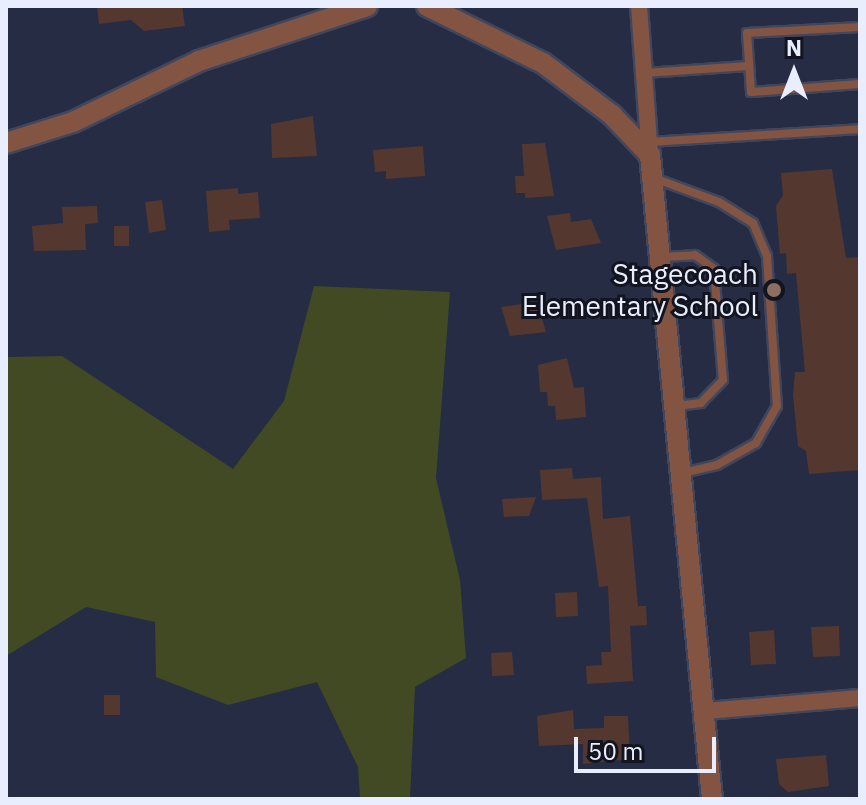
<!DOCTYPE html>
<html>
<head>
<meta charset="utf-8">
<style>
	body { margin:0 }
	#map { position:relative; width:866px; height:805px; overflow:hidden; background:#252c43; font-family:"IBM Plex Sans",sans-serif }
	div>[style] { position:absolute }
	.green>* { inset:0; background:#424a24 }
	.building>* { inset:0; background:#54382f }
	.roads { filter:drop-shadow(2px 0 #40475d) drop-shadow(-2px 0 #40475d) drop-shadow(0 2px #40475d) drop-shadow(0 -2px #40475d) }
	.service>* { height:8px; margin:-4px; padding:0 4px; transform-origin:4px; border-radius:4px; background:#845443 }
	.minor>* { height:16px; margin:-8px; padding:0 8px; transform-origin:8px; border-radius:8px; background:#845443 }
	.tertiary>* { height:20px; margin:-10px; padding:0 10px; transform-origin:10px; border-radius:10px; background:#845443 }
	.dots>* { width:22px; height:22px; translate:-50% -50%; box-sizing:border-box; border:4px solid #12151f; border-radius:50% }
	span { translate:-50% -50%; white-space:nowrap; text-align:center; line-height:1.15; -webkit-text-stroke:6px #12151f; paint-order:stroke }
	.poi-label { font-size:28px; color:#e9eefe }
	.right { translate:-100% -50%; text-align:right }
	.frame { position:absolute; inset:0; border:8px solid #e9eefe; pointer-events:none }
	.north { position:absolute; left:754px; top:32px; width:80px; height:80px; -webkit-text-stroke:6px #12151f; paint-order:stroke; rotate:0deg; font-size:22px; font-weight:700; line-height:32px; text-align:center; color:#e9eefe }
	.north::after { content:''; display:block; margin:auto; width:28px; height:36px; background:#e9eefe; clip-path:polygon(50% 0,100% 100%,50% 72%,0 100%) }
	.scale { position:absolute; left:574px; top:737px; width:142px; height:36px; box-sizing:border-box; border:4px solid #e9eefe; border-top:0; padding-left:10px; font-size:24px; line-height:28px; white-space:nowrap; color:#e9eefe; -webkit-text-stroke:6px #12151f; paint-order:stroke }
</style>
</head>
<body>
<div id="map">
	<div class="green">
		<div style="clip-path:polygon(314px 286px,450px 292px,436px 478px,460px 580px,466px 658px,415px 687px,410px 799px,360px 799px,358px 767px,317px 682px,228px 705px,156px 677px,155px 622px,86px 607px,6px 656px,6px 357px,62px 356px,233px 469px,284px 401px)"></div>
	</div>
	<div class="building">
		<div style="clip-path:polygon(97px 6px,182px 6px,185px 26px,144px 31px,131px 20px,99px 24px)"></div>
		<div style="clip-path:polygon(313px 116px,317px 156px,272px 158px,271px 124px)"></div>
		<div style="clip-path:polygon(545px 143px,554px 196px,525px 198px,525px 193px,516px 193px,515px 176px,524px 176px,522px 144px)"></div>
		<div style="clip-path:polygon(423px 146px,425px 176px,386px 179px,386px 171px,375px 172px,373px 150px)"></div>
		<div style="clip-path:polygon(832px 169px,846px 258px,860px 257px,860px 470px,809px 474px,806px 451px,798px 446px,793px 395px,795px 372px,805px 372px,796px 273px,787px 274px,786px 253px,780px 254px,776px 206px,783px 195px,781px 173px)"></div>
		<div style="clip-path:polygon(238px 188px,238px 194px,258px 192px,260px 218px,229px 220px,230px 230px,209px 232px,206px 191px)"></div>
		<div style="clip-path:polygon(162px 200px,166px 230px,149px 233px,145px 202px)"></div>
		<div style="clip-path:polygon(97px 206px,98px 223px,85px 224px,86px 250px,34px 251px,32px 226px,63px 223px,62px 207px)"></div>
		<div style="clip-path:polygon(570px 213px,571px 222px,591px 219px,601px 243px,556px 250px,547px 216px)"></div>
		<div style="clip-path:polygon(114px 226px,129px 226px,129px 246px,114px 246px)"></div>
		<div style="clip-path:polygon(537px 302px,546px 332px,510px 336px,501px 307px)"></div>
		<div style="clip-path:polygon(567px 358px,574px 388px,584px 387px,586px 417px,556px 420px,555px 406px,548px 406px,547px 392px,540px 392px,538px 365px)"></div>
		<div style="clip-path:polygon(572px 468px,573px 479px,601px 477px,603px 519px,630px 516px,638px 606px,646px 606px,647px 625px,630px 626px,633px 681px,587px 684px,586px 666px,602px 665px,601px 652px,611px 652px,608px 586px,599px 587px,587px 498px,542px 500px,540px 470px)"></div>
		<div style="clip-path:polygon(536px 497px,529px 516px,504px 517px,502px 499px)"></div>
		<div style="clip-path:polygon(577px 592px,578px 616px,556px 617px,555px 593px)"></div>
		<div style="clip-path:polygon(839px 626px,840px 656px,813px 657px,811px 627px)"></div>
		<div style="clip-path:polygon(774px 630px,776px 664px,751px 665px,749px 632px)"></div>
		<div style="clip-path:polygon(512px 652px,514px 675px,492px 676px,491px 653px)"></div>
		<div style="clip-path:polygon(104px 695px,120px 695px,120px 715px,104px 715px)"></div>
		<div style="clip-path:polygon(573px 710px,574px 729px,604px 728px,604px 716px,628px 716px,630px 759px,583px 764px,583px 744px,539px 746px,537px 716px)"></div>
		<div style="clip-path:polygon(826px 755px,829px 786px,788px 792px,779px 784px,776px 759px)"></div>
	</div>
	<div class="roads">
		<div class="service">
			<div style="left:860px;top:27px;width:113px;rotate:177deg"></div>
			<div style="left:747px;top:33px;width:59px;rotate:86.1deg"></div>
			<div style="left:751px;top:92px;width:109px;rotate:-4.2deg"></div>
			<div style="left:645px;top:73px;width:103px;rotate:-3.9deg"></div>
			<div style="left:649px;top:142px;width:211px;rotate:-3.5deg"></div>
			<div style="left:654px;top:178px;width:69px;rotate:20.3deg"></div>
			<div style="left:719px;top:202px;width:40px;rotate:32deg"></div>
			<div style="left:753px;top:223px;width:36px;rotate:67deg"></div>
			<div style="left:767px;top:256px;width:150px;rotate:86.2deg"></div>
			<div style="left:777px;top:406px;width:43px;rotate:119.6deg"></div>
			<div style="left:756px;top:443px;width:45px;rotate:150.6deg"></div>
			<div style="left:717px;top:465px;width:36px;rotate:167deg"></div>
			<div style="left:662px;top:257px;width:33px;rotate:-3deg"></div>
			<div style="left:695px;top:255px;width:24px;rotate:36deg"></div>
			<div style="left:714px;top:269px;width:111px;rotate:85.4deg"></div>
			<div style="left:723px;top:380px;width:32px;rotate:134deg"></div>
			<div style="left:701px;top:403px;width:25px;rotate:173deg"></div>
		</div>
		<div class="minor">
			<div style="left:639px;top:6px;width:149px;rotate:85.8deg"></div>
			<div style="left:705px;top:711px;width:156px;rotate:-4.8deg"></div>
		</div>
		<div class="tertiary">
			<div style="left:427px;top:6px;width:129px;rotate:26.2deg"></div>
			<div style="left:543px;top:63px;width:86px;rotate:37deg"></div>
			<div style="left:612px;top:115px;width:55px;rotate:46.5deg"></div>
			<div style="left:650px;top:155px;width:647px;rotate:84.5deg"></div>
			<div style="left:6px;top:143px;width:70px;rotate:-17.4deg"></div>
			<div style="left:73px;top:122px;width:140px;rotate:-25.8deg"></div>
			<div style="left:199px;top:61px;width:177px;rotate:-18.1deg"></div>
		</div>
	</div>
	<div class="dots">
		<div style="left:774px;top:290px;background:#8d6e63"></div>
	</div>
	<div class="poi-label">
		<span class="right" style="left:758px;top:290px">Stagecoach<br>Elementary School</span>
	</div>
	<div class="frame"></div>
	<div class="north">N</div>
	<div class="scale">50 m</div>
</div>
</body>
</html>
